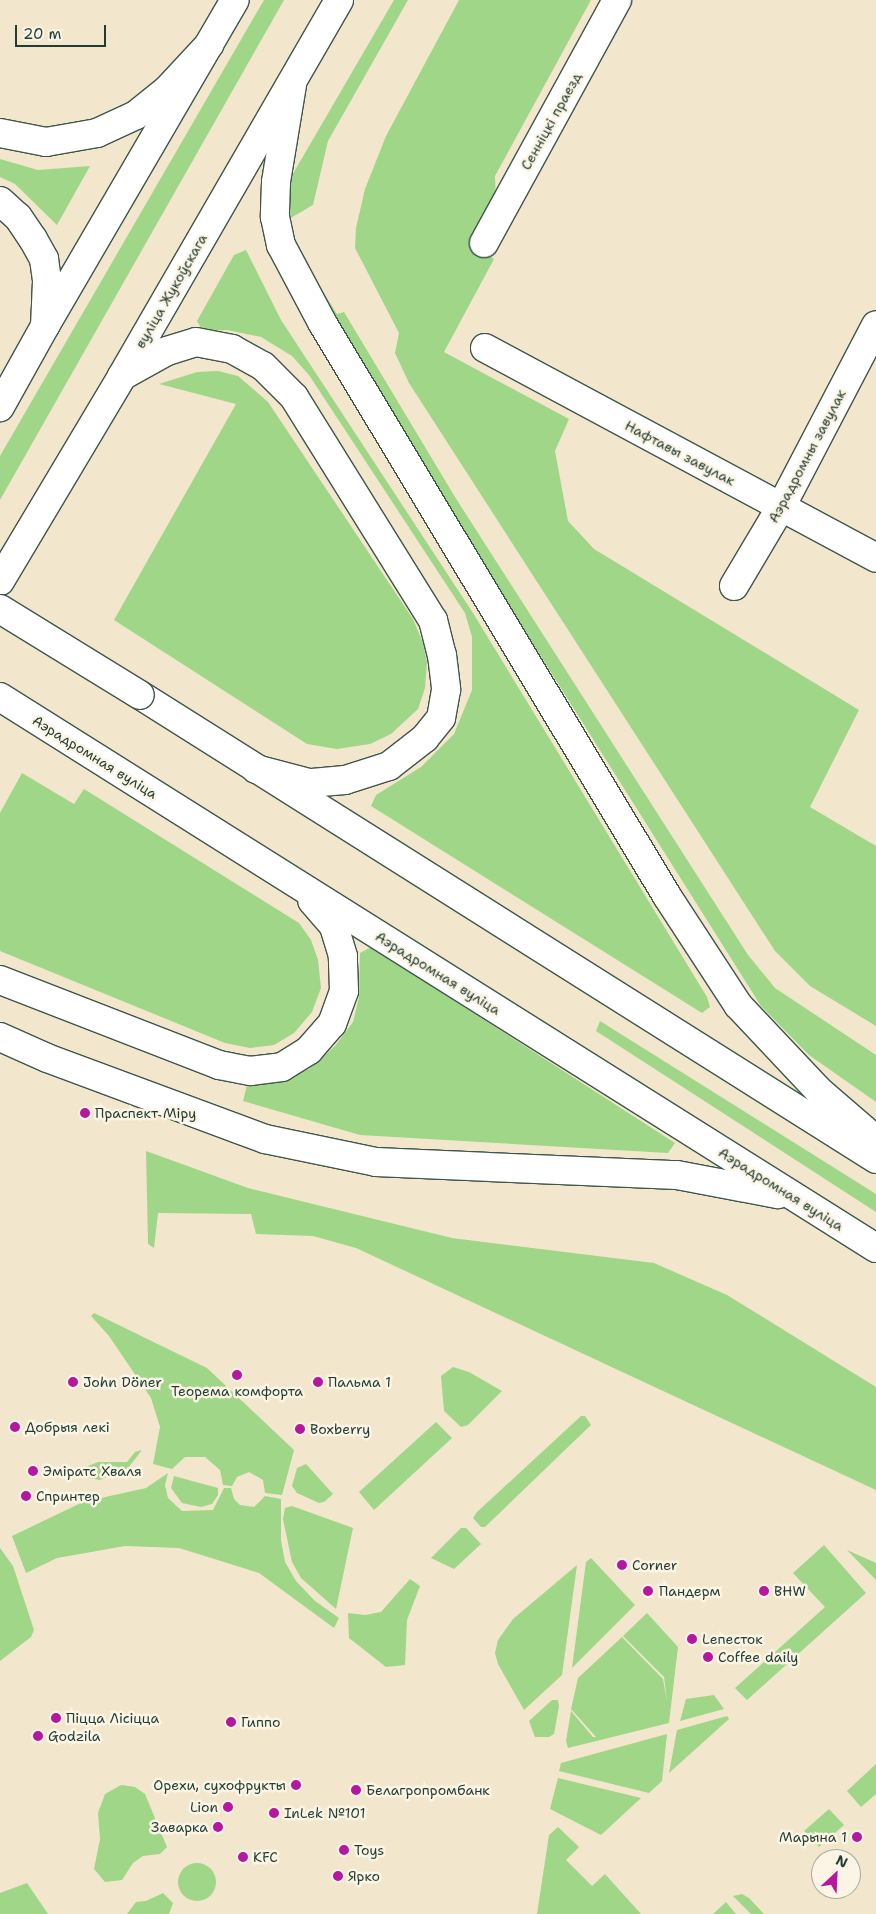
<!DOCTYPE html>
<html>
<head>
<meta charset="utf-8">
<style>
	body { margin:0 }
	#map { position:relative; width:876px; height:1914px; overflow:hidden; background:#f2e7cc; font-family:"Shantell Sans",sans-serif }
	div>[style] { position:absolute }
	.green>* { inset:0; background:#a0d687 }
	.round { border-radius:50% }
	.roads { filter:drop-shadow(1px 0 #3f564b) drop-shadow(-1px 0 #3f564b) drop-shadow(0 1px #3f564b) drop-shadow(0 -1px #3f564b) }
	.minor>* { height:28px; margin:-14px; padding:0 14px; transform-origin:14px; border-radius:14px; background:#fff }
	.secondary>* { height:28px; margin:-14px; padding:0 14px; transform-origin:14px; border-radius:14px; background:#fff }
	.primary>* { height:28px; margin:-14px; padding:0 14px; transform-origin:14px; border-radius:14px; background:#fff }
	.bridges { filter:drop-shadow(1px 0 #3f564b) drop-shadow(-1px 0 #3f564b) drop-shadow(0 1px #3f564b) drop-shadow(0 -1px #3f564b) }
	.primary-bridge>* { height:28px; margin:-14px; padding:0 14px; transform-origin:14px; border-radius:14px; background:#fff }
	.dots>* { width:14px; height:14px; translate:-50% -50%; box-sizing:border-box; border:2px solid #fcf5e5; border-radius:50% }
	span { translate:-50% -50%; white-space:nowrap; text-align:center; line-height:1.15; -webkit-text-stroke:5px #fcf5e5; paint-order:stroke }
	.street-label { font-size:14px; color:#1f3d34 }
	.poi-label { font-size:14px; color:#1f3d34 }
	.left { translate:0 -50%; text-align:left }
	.right { translate:-100% -50%; text-align:right }
	.north { position:absolute; left:811px; top:1849px; width:50px; height:50px; box-sizing:border-box; background:#fcf5e5; border:1px solid #a4ab9e; border-radius:50%; rotate:25deg; font-size:14px; font-weight:700; line-height:20px; text-align:center; color:#1f3d34 }
	.north::after { content:''; display:block; margin:auto; width:18px; height:22px; background:#b5179e; clip-path:polygon(50% 0,100% 100%,50% 72%,0 100%) }
	.scale { position:absolute; left:15px; top:25px; width:91px; height:22px; box-sizing:border-box; border:2px solid #1f3d34; border-top:0; padding-left:6px; font-size:15px; line-height:18px; white-space:nowrap; color:#1f3d34; -webkit-text-stroke:4px #fcf5e5; paint-order:stroke }
</style>
</head>
<body>
<div id="map">
	<div class="green">
		<div style="clip-path:polygon(264px 0,284px 0,0 500px,0 456px)"></div>
		<div style="clip-path:polygon(394px 0,408px 0,328px 141px,313px 205px,287px 220px,287px 184px)"></div>
		<div style="clip-path:polygon(459px 0,591px 0,495px 176px,496px 202px,472px 243px,494px 259px,444px 352px,569px 419px,555px 451px,568px 521px,594px 549px,859px 710px,810px 807px,876px 846px,876px 1026px,810px 986px,775px 951px,409px 383px,395px 353px,399px 333px,355px 248px,356px 228px,365px 189px,386px 136px)"></div>
		<div style="clip-path:polygon(0 159px,38px 170px,90px 166px,57px 225px,15px 184px,0 177px)"></div>
		<div style="clip-path:polygon(246px 250px,281px 320px,473px 613px,707px 997px,710px 1007px,702px 1013px,371px 806px,376px 795px,421px 767px,454px 734px,472px 690px,472px 637px,465px 613px,309px 375px,292px 356px,261px 337px,227px 330px,203px 331px,197px 321px,234px 255px)"></div>
		<div style="clip-path:polygon(299px 254px,337px 314px,344px 312px,455px 497px,748px 955px,775px 988px,876px 1055px,876px 1102px,809px 1055px,761px 1006px,377px 396px)"></div>
		<div style="clip-path:polygon(218px 371px,238px 376px,268px 402px,413px 619px,423px 643px,427px 662px,425px 688px,418px 709px,391px 734px,370px 744px,337px 749px,307px 744px,114px 620px,236px 404px,159px 384px,197px 372px)"></div>
		<div style="clip-path:polygon(22px 773px,74px 804px,84px 789px,299px 923px,311px 940px,318px 960px,321px 988px,312px 1012px,294px 1033px,274px 1045px,250px 1048px,225px 1043px,0 951px,0 813px)"></div>
		<div style="clip-path:polygon(371px 947px,675px 1143px,668px 1153px,360px 1135px,243px 1101px,247px 1085px,267px 1084px,309px 1069px,335px 1046px,353px 1022px,359px 997px,360px 953px)"></div>
		<div style="clip-path:polygon(600px 1021px,876px 1194px,876px 1212px,596px 1031px)"></div>
		<div style="clip-path:polygon(146px 1151px,248px 1188px,452px 1238px,654px 1263px,727px 1295px,876px 1387px,876px 1490px,356px 1248px,313px 1236px,256px 1234px,251px 1214px,158px 1213px,154px 1248px,148px 1244px)"></div>
		<div style="clip-path:polygon(94px 1313px,207px 1368px,294px 1450px,282px 1495px,265px 1493px,263px 1480px,249px 1472px,237px 1477px,232px 1486px,223px 1485px,220px 1470px,205px 1457px,185px 1457px,172px 1469px,153px 1464px,160px 1427px,151px 1398px,109px 1336px,91px 1316px)"></div>
		<div style="clip-path:polygon(453px 1367px,469px 1372px,502px 1391px,468px 1425px,461px 1427px,444px 1411px,441px 1376px)"></div>
		<div style="clip-path:polygon(581px 1416px,585px 1416px,591px 1425px,485px 1527px,481px 1527px,473px 1518px,477px 1512px)"></div>
		<div style="clip-path:polygon(436px 1422px,452px 1438px,374px 1510px,359px 1492px)"></div>
		<div style="clip-path:polygon(142px 1450px,128px 1468px,100px 1480px,83px 1477px,78px 1470px,98px 1462px,127px 1462px,135px 1452px)"></div>
		<div style="clip-path:polygon(306px 1464px,333px 1494px,324px 1502px,319px 1503px,297px 1493px,292px 1486px,297px 1468px)"></div>
		<div style="clip-path:polygon(168px 1473px,165px 1485px,168px 1498px,182px 1511px,213px 1510px,224px 1488px,231px 1488px,234px 1499px,240px 1505px,254px 1507px,265px 1496px,281px 1499px,281px 1540px,285px 1562px,296px 1581px,315px 1601px,339px 1618px,334px 1628px,259px 1573px,179px 1548px,125px 1546px,57px 1558px,26px 1573px,12px 1536px,83px 1502px,146px 1488px)"></div>
		<div style="clip-path:polygon(174px 1476px,218px 1488px,218px 1495px,212px 1504px,201px 1507px,182px 1503px,171px 1488px)"></div>
		<div style="clip-path:polygon(292px 1506px,353px 1528px,336px 1609px,301px 1578px,292px 1562px,283px 1519px,285px 1508px)"></div>
		<div style="clip-path:polygon(461px 1528px,466px 1528px,481px 1544px,454px 1569px,431px 1558px)"></div>
		<div style="clip-path:polygon(824px 1545px,866px 1593px,747px 1700px,735px 1688px,825px 1607px,793px 1573px)"></div>
		<div style="clip-path:polygon(0 1548px,13px 1566px,34px 1630px,31px 1637px,0 1661px)"></div>
		<div style="clip-path:polygon(847px 1550px,876px 1563px,876px 1580px)"></div>
		<div style="clip-path:polygon(591px 1558px,635px 1605px,572px 1668px,586px 1562px)"></div>
		<div style="clip-path:polygon(577px 1565px,562px 1675px,524px 1710px,498px 1664px,495px 1653px,498px 1640px,513px 1619px)"></div>
		<div style="clip-path:polygon(410px 1579px,420px 1586px,407px 1620px,405px 1665px,386px 1667px,349px 1638px,348px 1613px,365px 1615px,381px 1612px)"></div>
		<div style="clip-path:polygon(647px 1613px,678px 1647px,669px 1723px,568px 1748px,566px 1741px,571px 1711px,593px 1737px,596px 1737px,571px 1709px,578px 1678px,622px 1637px,663px 1679px,667px 1701px,664px 1677px,623px 1636px)"></div>
		<div style="clip-path:polygon(714px 1695px,724px 1709px,680px 1721px,686px 1699px)"></div>
		<div style="clip-path:polygon(552px 1700px,558px 1700px,559px 1706px,554px 1734px,549px 1737px,535px 1737px,529px 1721px)"></div>
		<div style="clip-path:polygon(727px 1716px,729px 1719px,669px 1773px,677px 1730px)"></div>
		<div style="clip-path:polygon(667px 1734px,662px 1781px,649px 1793px,559px 1771px,561px 1763px)"></div>
		<div style="clip-path:polygon(876px 1764px,876px 1794px,861px 1807px,847px 1791px)"></div>
		<div style="clip-path:polygon(558px 1778px,641px 1798px,601px 1835px,550px 1809px)"></div>
		<div style="clip-path:polygon(121px 1785px,135px 1787px,145px 1794px,167px 1847px,160px 1854px,143px 1856px,133px 1863px,122px 1880px,105px 1882px,94px 1869px,100px 1839px,98px 1813px,105px 1794px)"></div>
		<div style="clip-path:polygon(829px 1809px,844px 1825px,819px 1847px,804px 1831px)"></div>
		<div style="clip-path:polygon(558px 1827px,579px 1847px,566px 1860px,592px 1886px,605px 1874px,641px 1914px,537px 1914px,549px 1835px)"></div>
		<div class="round" style="left:178px;top:1863px;width:38px;height:38px"></div>
		<div style="clip-path:polygon(27px 1883px,48px 1914px,0 1914px,0 1893px)"></div>
		<div style="clip-path:polygon(163px 1893px,173px 1903px,169px 1914px,127px 1914px,136px 1902px,146px 1901px)"></div>
		<div style="clip-path:polygon(742px 1894px,749px 1898px,764px 1914px,751px 1914px,733px 1896px)"></div>
		<div style="clip-path:polygon(726px 1902px,736px 1914px,713px 1914px)"></div>
	</div>
	<div class="roads">
		<div class="minor">
			<div style="left:484px;top:243px;width:277px;rotate:-61.3deg"></div>
			<div style="left:485px;top:348px;width:444px;rotate:28.2deg"></div>
			<div style="left:734px;top:586px;width:92px;rotate:-59.3deg"></div>
			<div style="left:781px;top:507px;width:205px;rotate:-62.4deg"></div>
		</div>
		<div class="secondary">
			<div style="left:45px;top:326px;width:377px;rotate:-59.8deg"></div>
			<div style="left:122px;top:376px;width:434px;rotate:-60deg"></div>
		</div>
		<div class="primary">
			<div style="left:292px;top:85px;width:98px;rotate:99.4deg"></div>
			<div style="left:276px;top:182px;width:35px;rotate:92deg"></div>
			<div style="left:275px;top:217px;width:29px;rotate:78deg"></div>
			<div style="left:281px;top:245px;width:89px;rotate:62deg"></div>
			<div style="left:323px;top:324px;width:667px;rotate:58.98deg"></div>
			<div style="left:667px;top:896px;width:130px;rotate:56.9deg"></div>
			<div style="left:738px;top:1005px;width:117px;rotate:46.7deg"></div>
			<div style="left:818px;top:1090px;width:77px;rotate:40.8deg"></div>
			<div style="left:0;top:133px;width:47px;rotate:11.1deg"></div>
			<div style="left:46px;top:142px;width:52px;rotate:-10deg"></div>
			<div style="left:97px;top:133px;width:43px;rotate:-24.8deg"></div>
			<div style="left:136px;top:115px;width:40px;rotate:-39deg"></div>
			<div style="left:167px;top:90px;width:62px;rotate:-47deg"></div>
			<div style="left:0;top:201px;width:24px;rotate:42deg"></div>
			<div style="left:18px;top:217px;width:27px;rotate:56deg"></div>
			<div style="left:33px;top:239px;width:23px;rotate:61deg"></div>
			<div style="left:44px;top:259px;width:22px;rotate:82deg"></div>
			<div style="left:47px;top:281px;width:45px;rotate:92.5deg"></div>
			<div style="left:45px;top:326px;width:93px;rotate:119.1deg"></div>
			<div style="left:0;top:581px;width:239px;rotate:-59.2deg"></div>
			<div style="left:122px;top:376px;width:51px;rotate:-29.1deg"></div>
			<div style="left:167px;top:351px;width:30px;rotate:-17deg"></div>
			<div style="left:196px;top:342px;width:37px;rotate:11deg"></div>
			<div style="left:232px;top:349px;width:35px;rotate:29deg"></div>
			<div style="left:263px;top:366px;width:44px;rotate:45deg"></div>
			<div style="left:294px;top:397px;width:263px;rotate:58.1deg"></div>
			<div style="left:433px;top:620px;width:36px;rotate:76deg"></div>
			<div style="left:442px;top:655px;width:35px;rotate:83deg"></div>
			<div style="left:446px;top:690px;width:28px;rotate:100deg"></div>
			<div style="left:441px;top:718px;width:26px;rotate:129deg"></div>
			<div style="left:425px;top:738px;width:46px;rotate:142.1deg"></div>
			<div style="left:389px;top:766px;width:46px;rotate:162.3deg"></div>
			<div style="left:345px;top:780px;width:36px;rotate:175deg"></div>
			<div style="left:309px;top:783px;width:55px;rotate:-165.2deg"></div>
			<div style="left:140px;top:695px;width:870px;rotate:32.23deg"></div>
			<div style="left:0;top:697px;width:1035px;rotate:32.17deg"></div>
			<div style="left:0;top:980px;width:235px;rotate:21.2deg"></div>
			<div style="left:219px;top:1065px;width:32px;rotate:11deg"></div>
			<div style="left:250px;top:1071px;width:32px;rotate:-7deg"></div>
			<div style="left:282px;top:1067px;width:32px;rotate:-32deg"></div>
			<div style="left:309px;top:1050px;width:35px;rotate:-49deg"></div>
			<div style="left:332px;top:1024px;width:35px;rotate:-70deg"></div>
			<div style="left:344px;top:991px;width:35px;rotate:-92deg"></div>
			<div style="left:343px;top:956px;width:31px;rotate:-107deg"></div>
			<div style="left:334px;top:926px;width:33px;rotate:-131deg"></div>
			<div style="left:0;top:1037px;width:51px;rotate:24.1deg"></div>
			<div style="left:47px;top:1058px;width:233px;rotate:20.4deg"></div>
			<div style="left:265px;top:1139px;width:113px;rotate:11.7deg"></div>
			<div style="left:376px;top:1162px;width:301px;rotate:2.5deg"></div>
			<div style="left:677px;top:1175px;width:103px;rotate:10.7deg"></div>
		</div>
	</div>
	<div class="bridges">
		<div class="primary-bridge">
			<div style="left:0;top:609px;width:164px;rotate:31.6deg"></div>
		</div>
	</div>
	<div class="dots">
		<div style="left:85px;top:1113px;background:#b5179e"></div>
		<div style="left:237px;top:1375px;background:#b5179e"></div>
		<div style="left:73px;top:1382px;background:#b5179e"></div>
		<div style="left:318px;top:1382px;background:#b5179e"></div>
		<div style="left:15px;top:1427px;background:#b5179e"></div>
		<div style="left:300px;top:1429px;background:#b5179e"></div>
		<div style="left:33px;top:1471px;background:#b5179e"></div>
		<div style="left:26px;top:1496px;background:#b5179e"></div>
		<div style="left:622px;top:1565px;background:#b5179e"></div>
		<div style="left:648px;top:1591px;background:#b5179e"></div>
		<div style="left:764px;top:1591px;background:#b5179e"></div>
		<div style="left:692px;top:1639px;background:#b5179e"></div>
		<div style="left:708px;top:1657px;background:#b5179e"></div>
		<div style="left:56px;top:1718px;background:#b5179e"></div>
		<div style="left:231px;top:1722px;background:#b5179e"></div>
		<div style="left:38px;top:1736px;background:#b5179e"></div>
		<div style="left:296px;top:1785px;background:#b5179e"></div>
		<div style="left:356px;top:1790px;background:#b5179e"></div>
		<div style="left:228px;top:1807px;background:#b5179e"></div>
		<div style="left:274px;top:1813px;background:#b5179e"></div>
		<div style="left:218px;top:1827px;background:#b5179e"></div>
		<div style="left:857px;top:1837px;background:#b5179e"></div>
		<div style="left:344px;top:1850px;background:#b5179e"></div>
		<div style="left:243px;top:1857px;background:#b5179e"></div>
		<div style="left:338px;top:1876px;background:#b5179e"></div>
	</div>
	<div class="street-label">
		<span style="left:551px;top:121px;rotate:-61deg">Сенніцкі праезд</span>
		<span style="left:171px;top:291px;rotate:-60deg">вуліца Жукоўскага</span>
		<span style="left:680px;top:453px;rotate:28deg">Нафтавы завулак</span>
		<span style="left:807px;top:456px;rotate:-62deg">Аэрадромны завулак</span>
		<span style="left:95px;top:757px;rotate:32deg">Аэрадромная вуліца</span>
		<span style="left:438px;top:973px;rotate:32deg">Аэрадромная вуліца</span>
		<span style="left:781px;top:1189px;rotate:32deg">Аэрадромная вуліца</span>
	</div>
	<div class="poi-label">
		<span class="left" style="left:95px;top:1113px">Праспект Міру</span>
		<span class="left" style="left:83px;top:1382px">John Döner</span>
		<span class="left" style="left:328px;top:1382px">Пальма 1</span>
		<span style="left:237px;top:1391px">Теорема комфорта</span>
		<span class="left" style="left:25px;top:1427px">Добрыя лекі</span>
		<span class="left" style="left:310px;top:1429px">Boxberry</span>
		<span class="left" style="left:43px;top:1471px">Эміратс Хваля</span>
		<span class="left" style="left:36px;top:1496px">Спринтер</span>
		<span class="left" style="left:632px;top:1565px">Corner</span>
		<span class="left" style="left:659px;top:1591px">Пандерм</span>
		<span class="left" style="left:774px;top:1591px">BHW</span>
		<span class="left" style="left:702px;top:1639px">Lепесток</span>
		<span class="left" style="left:718px;top:1657px">Coffee daily</span>
		<span class="left" style="left:66px;top:1718px">Піцца Лісіцца</span>
		<span class="left" style="left:241px;top:1722px">Гиппо</span>
		<span class="left" style="left:48px;top:1736px">Godzila</span>
		<span class="right" style="left:286px;top:1785px">Орехи, сухофрукты</span>
		<span class="left" style="left:366px;top:1790px">Белагропромбанк</span>
		<span class="right" style="left:218px;top:1807px">Lion</span>
		<span class="left" style="left:284px;top:1813px">InLek №101</span>
		<span class="right" style="left:208px;top:1827px">Заварка</span>
		<span class="right" style="left:847px;top:1837px">Марына 1</span>
		<span class="left" style="left:354px;top:1850px">Toys</span>
		<span class="left" style="left:253px;top:1857px">KFC</span>
		<span class="left" style="left:348px;top:1876px">Ярко</span>
	</div>
	<div class="north">N</div>
	<div class="scale">20 m</div>
</div>
</body>
</html>
